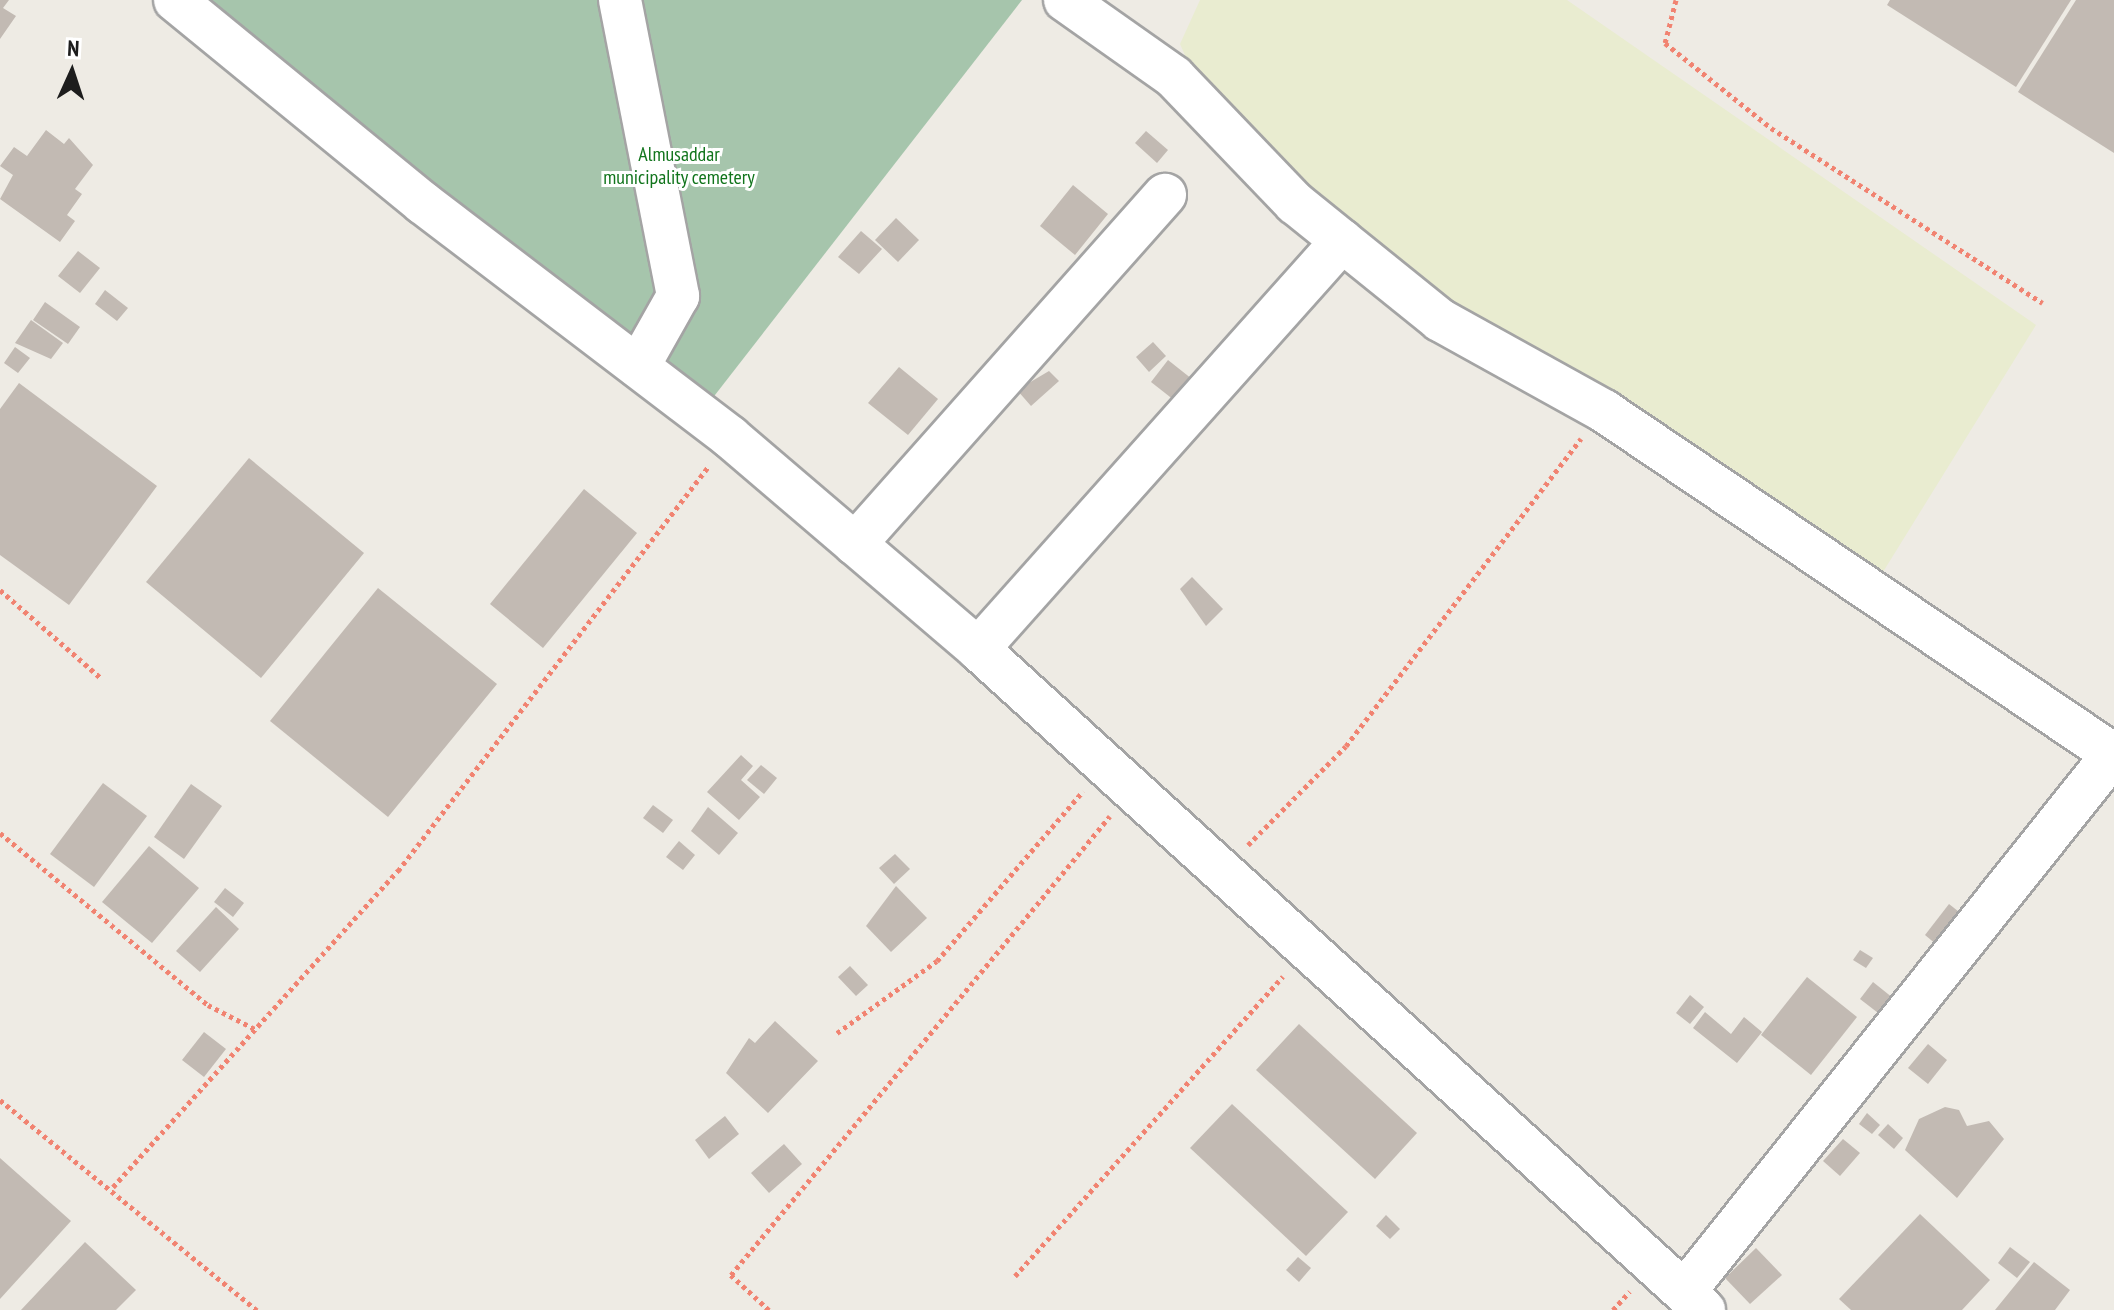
<!DOCTYPE html>
<html>
<head>
<meta charset="utf-8">
<style>
	body { margin:0 }
	#map { position:relative; width:2114px; height:1310px; overflow:hidden; background:#eeebe4; font-family:"PT Sans Narrow",sans-serif }
	div>[style] { position:absolute }
	.farmland>* { inset:0; background:#e9ecd0 }
	.cemetery>* { inset:0; background:#a6c5ac }
	.building>* { inset:0; background:#c2bab3 }
	.path>* { height:5px; margin-top:-2.5px; transform-origin:0; background:repeating-linear-gradient(90deg,#f18371 0 4px,transparent 0 8px) }
	.roads { filter:drop-shadow(2px 0 #a4a4a4) drop-shadow(-2px 0 #a4a4a4) drop-shadow(0 2px #a4a4a4) drop-shadow(0 -2px #a4a4a4) }
	.minor>* { height:42px; margin:-21px; padding:0 21px; transform-origin:21px; border-radius:21px; background:#fff }
	span { translate:-50% -50%; white-space:nowrap; text-align:center; line-height:1.15; -webkit-text-stroke:6px #fff; paint-order:stroke }
	.park-label { font-size:20px; color:#12751d }
	.north { position:absolute; left:32px; top:32px; width:80px; height:80px; -webkit-text-stroke:6px #fff; paint-order:stroke; rotate:3deg; font-size:22px; font-weight:700; line-height:32px; text-align:center; color:#1d1d1d }
	.north::after { content:''; display:block; margin:auto; width:28px; height:36px; background:#1d1d1d; clip-path:polygon(50% 0,100% 100%,50% 72%,0 100%) }
</style>
</head>
<body>
<div id="map">
	<div class="farmland">
		<div style="clip-path:polygon(1200px 0,1567px 0,2036px 325px,1883px 572px,1642px 417px,1463px 317px,1289px 173px,1191px 69px,1180px 44px)"></div>
	</div>
	<div class="cemetery">
		<div style="clip-path:polygon(203px 0,1022px 0,708px 404px)"></div>
	</div>
	<div class="building">
		<div style="clip-path:polygon(0 0,9px 0,3px 8px,16px 16px,0 39px)"></div>
		<div style="clip-path:polygon(1890px 0,2071px 0,2016px 87px,1887px 5px)"></div>
		<div style="clip-path:polygon(2076px 0,2114px 0,2114px 153px,2018px 92px)"></div>
		<div style="clip-path:polygon(46px 130px,64px 144px,69px 138px,93px 165px,75px 189px,82px 194px,67px 215px,75px 221px,60px 242px,0 199px,13px 175px,0 166px,14px 147px,27px 156px)"></div>
		<div style="clip-path:polygon(1146px 131px,1168px 150px,1157px 163px,1135px 143px)"></div>
		<div style="clip-path:polygon(1073px 185px,1108px 214px,1075px 255px,1040px 226px)"></div>
		<div style="clip-path:polygon(896px 218px,919px 240px,898px 262px,875px 240px)"></div>
		<div style="clip-path:polygon(861px 231px,882px 249px,859px 274px,838px 257px)"></div>
		<div style="clip-path:polygon(78px 251px,100px 268px,80px 293px,58px 276px)"></div>
		<div style="clip-path:polygon(105px 290px,128px 308px,117px 321px,95px 304px)"></div>
		<div style="clip-path:polygon(45px 302px,80px 327px,68px 344px,33px 320px)"></div>
		<div style="clip-path:polygon(31px 320px,63px 343px,51px 359px,15px 343px)"></div>
		<div style="clip-path:polygon(1153px 342px,1166px 356px,1149px 372px,1136px 357px)"></div>
		<div style="clip-path:polygon(15px 347px,30px 358px,18px 373px,4px 363px)"></div>
		<div style="clip-path:polygon(1168px 360px,1197px 383px,1179px 404px,1151px 382px)"></div>
		<div style="clip-path:polygon(899px 367px,938px 399px,908px 435px,868px 403px)"></div>
		<div style="clip-path:polygon(1049px 371px,1059px 381px,1031px 406px,1017px 390px)"></div>
		<div style="clip-path:polygon(19px 383px,157px 486px,69px 605px,0 555px,0 409px)"></div>
		<div style="clip-path:polygon(249px 458px,364px 553px,261px 678px,146px 582px)"></div>
		<div style="clip-path:polygon(584px 489px,637px 533px,543px 648px,490px 604px)"></div>
		<div style="clip-path:polygon(1192px 577px,1223px 609px,1206px 626px,1180px 589px)"></div>
		<div style="clip-path:polygon(378px 588px,497px 684px,388px 817px,270px 721px)"></div>
		<div style="clip-path:polygon(741px 755px,753px 766px,741px 780px,760px 797px,739px 820px,707px 792px)"></div>
		<div style="clip-path:polygon(761px 765px,777px 778px,764px 794px,747px 780px)"></div>
		<div style="clip-path:polygon(103px 783px,147px 816px,94px 887px,50px 854px)"></div>
		<div style="clip-path:polygon(191px 784px,222px 806px,184px 859px,154px 837px)"></div>
		<div style="clip-path:polygon(653px 805px,673px 820px,663px 833px,643px 818px)"></div>
		<div style="clip-path:polygon(708px 807px,738px 833px,719px 855px,691px 831px)"></div>
		<div style="clip-path:polygon(679px 841px,695px 855px,683px 870px,666px 857px)"></div>
		<div style="clip-path:polygon(149px 846px,199px 888px,152px 943px,102px 902px)"></div>
		<div style="clip-path:polygon(895px 854px,910px 869px,894px 884px,879px 868px)"></div>
		<div style="clip-path:polygon(896px 886px,927px 918px,891px 952px,866px 926px)"></div>
		<div style="clip-path:polygon(225px 888px,244px 903px,233px 917px,214px 902px)"></div>
		<div style="clip-path:polygon(1949px 904px,1968px 919px,1943px 950px,1925px 935px)"></div>
		<div style="clip-path:polygon(216px 907px,239px 929px,200px 972px,176px 951px)"></div>
		<div style="clip-path:polygon(1860px 950px,1873px 958px,1866px 968px,1853px 960px)"></div>
		<div style="clip-path:polygon(850px 966px,868px 985px,856px 996px,838px 977px)"></div>
		<div style="clip-path:polygon(1807px 977px,1857px 1017px,1811px 1075px,1761px 1035px)"></div>
		<div style="clip-path:polygon(1873px 982px,1908px 1010px,1895px 1026px,1860px 999px)"></div>
		<div style="clip-path:polygon(1690px 995px,1704px 1007px,1690px 1024px,1676px 1013px)"></div>
		<div style="clip-path:polygon(1705px 1012px,1731px 1034px,1744px 1017px,1762px 1032px,1737px 1063px,1693px 1028px)"></div>
		<div style="clip-path:polygon(775px 1021px,818px 1061px,768px 1113px,726px 1073px,749px 1038px,755px 1043px)"></div>
		<div style="clip-path:polygon(1299px 1024px,1417px 1133px,1375px 1179px,1256px 1070px)"></div>
		<div style="clip-path:polygon(204px 1032px,226px 1049px,204px 1077px,182px 1060px)"></div>
		<div style="clip-path:polygon(1928px 1044px,1947px 1060px,1928px 1084px,1908px 1068px)"></div>
		<div style="clip-path:polygon(1232px 1104px,1348px 1212px,1306px 1256px,1190px 1148px)"></div>
		<div style="clip-path:polygon(1945px 1107px,1959px 1110px,1967px 1126px,1989px 1121px,2004px 1139px,1957px 1198px,1905px 1150px,1919px 1119px)"></div>
		<div style="clip-path:polygon(1867px 1113px,1880px 1125px,1872px 1134px,1859px 1124px)"></div>
		<div style="clip-path:polygon(725px 1116px,739px 1134px,709px 1159px,695px 1140px)"></div>
		<div style="clip-path:polygon(1888px 1124px,1903px 1138px,1894px 1149px,1878px 1135px)"></div>
		<div style="clip-path:polygon(1843px 1139px,1860px 1153px,1840px 1176px,1823px 1161px)"></div>
		<div style="clip-path:polygon(784px 1144px,802px 1164px,769px 1193px,751px 1173px)"></div>
		<div style="clip-path:polygon(0 1158px,71px 1221px,0 1299px)"></div>
		<div style="clip-path:polygon(1920px 1214px,1990px 1280px,1962px 1310px,1851px 1310px,1839px 1299px)"></div>
		<div style="clip-path:polygon(1386px 1215px,1400px 1229px,1390px 1239px,1376px 1226px)"></div>
		<div style="clip-path:polygon(85px 1242px,136px 1290px,116px 1310px,21px 1310px)"></div>
		<div style="clip-path:polygon(2010px 1247px,2030px 1262px,2017px 1278px,1998px 1263px)"></div>
		<div style="clip-path:polygon(1756px 1248px,1782px 1275px,1750px 1304px,1725px 1278px)"></div>
		<div style="clip-path:polygon(1298px 1257px,1311px 1268px,1299px 1282px,1286px 1270px)"></div>
		<div style="clip-path:polygon(2034px 1262px,2070px 1290px,2055px 1310px,1995px 1310px)"></div>
	</div>
	<div class="path">
		<div style="left:1676px;top:0;width:44px;rotate:104.3deg"></div>
		<div style="left:1665px;top:43px;width:136px;rotate:38.7deg"></div>
		<div style="left:1771px;top:128px;width:323px;rotate:32.8deg"></div>
		<div style="left:0;top:590px;width:135px;rotate:41.1deg"></div>
		<div style="left:0;top:833px;width:270px;rotate:39.6deg"></div>
		<div style="left:208px;top:1005px;width:53px;rotate:27.1deg"></div>
		<div style="left:1248px;top:845px;width:139px;rotate:-45.3deg"></div>
		<div style="left:1346px;top:746px;width:387px;rotate:-52.6deg"></div>
		<div style="left:837px;top:1033px;width:123px;rotate:-35.8deg"></div>
		<div style="left:937px;top:961px;width:224px;rotate:-49.3deg"></div>
		<div style="left:0;top:1100px;width:332px;rotate:39.3deg"></div>
		<div style="left:113px;top:1187px;width:426px;rotate:-48deg"></div>
		<div style="left:398px;top:871px;width:509px;rotate:-52.5deg"></div>
		<div style="left:1015px;top:1276px;width:402px;rotate:-48.2deg"></div>
		<div style="left:769px;top:1310px;width:52px;rotate:-137.4deg"></div>
		<div style="left:731px;top:1275px;width:595px;rotate:-50.45deg"></div>
		<div style="left:1613px;top:1310px;width:25px;rotate:-48deg"></div>
	</div>
	<div class="roads">
		<div class="minor">
			<div style="left:175px;top:0;width:320px;rotate:39.3deg"></div>
			<div style="left:423px;top:203px;width:386px;rotate:37.3deg"></div>
			<div style="left:730px;top:437px;width:326px;rotate:40.5deg"></div>
			<div style="left:978px;top:649px;width:982px;rotate:42.32deg"></div>
			<div style="left:620px;top:0;width:302px;rotate:78.9deg"></div>
			<div style="left:678px;top:296px;width:81px;rotate:119.4deg"></div>
			<div style="left:1065px;top:0;width:133px;rotate:35.2deg"></div>
			<div style="left:1174px;top:77px;width:175px;rotate:46.2deg"></div>
			<div style="left:1295px;top:203px;width:186px;rotate:38.9deg"></div>
			<div style="left:1440px;top:320px;width:188px;rotate:29deg"></div>
			<div style="left:1604px;top:411px;width:615px;rotate:34deg"></div>
			<div style="left:855px;top:544px;width:467px;rotate:-48.4deg"></div>
			<div style="left:978px;top:649px;width:547px;rotate:-48.26deg"></div>
			<div style="left:1685px;top:1291px;width:688px;rotate:-51.43deg"></div>
		</div>
	</div>
	<div class="park-label">
		<span style="left:679px;top:166px">Almusaddar<br>municipality cemetery</span>
	</div>
	<div class="north">N</div>
</div>
</body>
</html>
